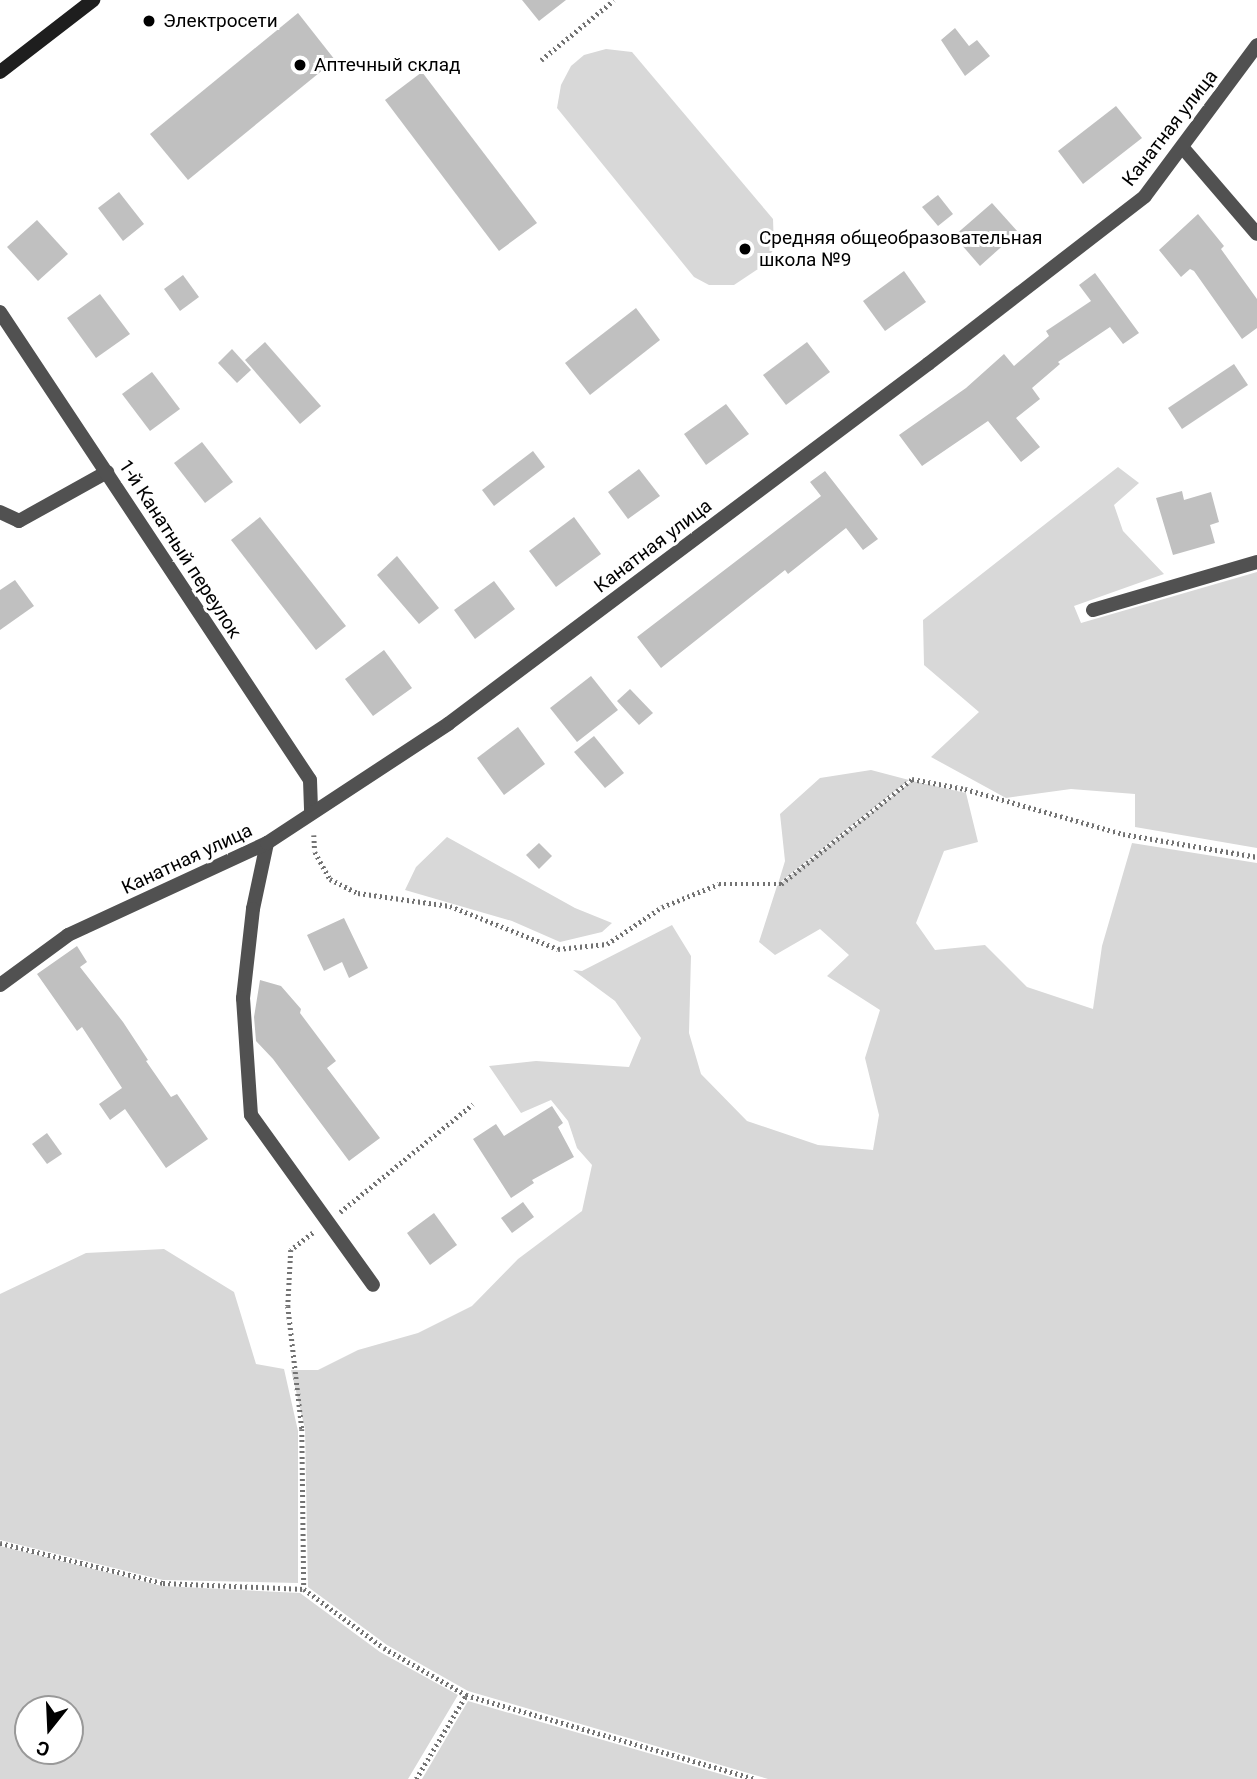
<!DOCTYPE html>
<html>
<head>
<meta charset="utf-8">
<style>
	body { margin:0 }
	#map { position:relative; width:1257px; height:1779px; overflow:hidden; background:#fff; font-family:Roboto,sans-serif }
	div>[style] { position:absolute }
	.green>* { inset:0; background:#d8d8d8 }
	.building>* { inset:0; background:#c0c0c0 }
	.path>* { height:4.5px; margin-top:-2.25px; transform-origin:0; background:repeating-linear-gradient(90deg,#737373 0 2px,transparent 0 5.5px) }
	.lane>* { height:14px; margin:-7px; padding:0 7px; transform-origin:7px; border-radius:7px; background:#515151 }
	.street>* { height:14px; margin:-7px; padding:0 7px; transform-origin:7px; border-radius:7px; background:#515151 }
	.secondary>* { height:14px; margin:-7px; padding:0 7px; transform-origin:7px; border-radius:7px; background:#1e1e1e }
	.dots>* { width:19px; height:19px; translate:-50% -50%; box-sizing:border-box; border:4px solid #fff; border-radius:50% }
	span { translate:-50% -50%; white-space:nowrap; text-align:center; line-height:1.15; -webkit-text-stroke:6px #fff; paint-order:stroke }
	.poi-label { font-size:19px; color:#000 }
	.left { translate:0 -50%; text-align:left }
	.street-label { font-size:19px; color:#000 }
	.north { position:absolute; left:14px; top:1695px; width:70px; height:70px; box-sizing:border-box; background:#fff; border:2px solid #999; border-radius:50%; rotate:198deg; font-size:19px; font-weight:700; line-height:28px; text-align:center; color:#000 }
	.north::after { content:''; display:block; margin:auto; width:24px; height:32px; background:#000; clip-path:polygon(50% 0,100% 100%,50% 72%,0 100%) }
</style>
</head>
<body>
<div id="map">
	<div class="green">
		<div style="clip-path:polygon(606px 49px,632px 52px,773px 219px,774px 249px,761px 267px,734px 285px,709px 285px,694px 277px,557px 108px,561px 85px,571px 66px,584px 55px)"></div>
		<div style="clip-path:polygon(1118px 467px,1139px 483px,1114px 505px,1123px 531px,1164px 574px,1074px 606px,1081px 623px,1257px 572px,1257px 848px,1135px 827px,1135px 794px,1071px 789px,1006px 798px,931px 757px,979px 712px,924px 665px,923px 620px)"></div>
		<div style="clip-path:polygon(871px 770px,909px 780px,778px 884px,785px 861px,780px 814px,820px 778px)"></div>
		<div style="clip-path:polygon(912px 781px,966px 793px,978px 842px,944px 851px,916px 923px,935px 950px,985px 945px,1027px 987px,1093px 1009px,1102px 946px,1132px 843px,1257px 863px,1257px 1779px,768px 1779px,468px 1691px,387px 1645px,308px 1587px,305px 1429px,291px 1370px,318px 1370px,358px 1350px,418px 1333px,472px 1306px,518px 1259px,582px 1211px,592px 1165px,577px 1148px,568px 1121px,551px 1100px,521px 1113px,489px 1066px,536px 1061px,629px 1067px,641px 1038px,615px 1001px,573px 970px,582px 971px,672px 925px,691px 956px,689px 1033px,701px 1074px,747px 1121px,818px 1145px,873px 1150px,879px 1115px,865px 1058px,880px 1010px,827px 976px,849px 955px,820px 929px,775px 955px,759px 942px,777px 886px)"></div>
		<div style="clip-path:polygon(447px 837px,575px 908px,612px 923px,602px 932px,560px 942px,512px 921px,405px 890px,416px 867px)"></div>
		<div style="clip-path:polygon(164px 1249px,234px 1292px,256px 1364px,284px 1369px,298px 1431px,298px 1583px,163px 1580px,0 1540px,0 1294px,86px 1253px)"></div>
		<div style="clip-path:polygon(evenodd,0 1546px,162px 1586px,300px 1593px,380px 1652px,458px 1695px,408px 1779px,0 1779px,0 1546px,28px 1709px,70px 1709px,70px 1751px,28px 1751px,28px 1709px)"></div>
		<div style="clip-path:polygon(468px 1701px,738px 1779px,422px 1779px)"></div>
	</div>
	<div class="building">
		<div style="clip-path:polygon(522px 0,566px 0,539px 21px)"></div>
		<div style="clip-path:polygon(298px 13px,335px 60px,188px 180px,150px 134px)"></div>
		<div style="clip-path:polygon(955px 28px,969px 46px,977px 40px,990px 56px,965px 76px,941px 40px)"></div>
		<div style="clip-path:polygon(422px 72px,537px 223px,499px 251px,385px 100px)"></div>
		<div style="clip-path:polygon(1116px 106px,1142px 138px,1083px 184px,1058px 151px)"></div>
		<div style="clip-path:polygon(119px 192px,144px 224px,123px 241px,98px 208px)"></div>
		<div style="clip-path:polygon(938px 195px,953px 214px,938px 226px,922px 207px)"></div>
		<div style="clip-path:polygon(992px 203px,1018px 232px,980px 266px,954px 236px)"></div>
		<div style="clip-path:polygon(1198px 214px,1224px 246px,1221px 249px,1257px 299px,1257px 328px,1242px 339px,1194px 271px,1190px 269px,1181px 277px,1159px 250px)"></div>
		<div style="clip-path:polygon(37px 220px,68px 254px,38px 281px,7px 247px)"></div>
		<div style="clip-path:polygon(904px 271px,926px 302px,885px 331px,863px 301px)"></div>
		<div style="clip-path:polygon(1095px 273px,1139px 333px,1123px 344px,1110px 327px,1058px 362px,1060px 364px,1032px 388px,1040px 399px,1016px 418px,1040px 447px,1021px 462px,988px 421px,922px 466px,899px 435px,966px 388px,1004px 354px,1014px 366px,1049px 336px,1046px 331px,1091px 301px,1079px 285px)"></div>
		<div style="clip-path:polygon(183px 275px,199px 297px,180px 311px,164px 289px)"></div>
		<div style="clip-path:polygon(100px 294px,130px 334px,96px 358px,67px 318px)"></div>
		<div style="clip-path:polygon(636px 308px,660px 340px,590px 395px,565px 363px)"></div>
		<div style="clip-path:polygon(265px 342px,321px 406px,300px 424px,245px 360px)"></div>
		<div style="clip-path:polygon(807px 342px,830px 372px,786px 405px,763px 375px)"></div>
		<div style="clip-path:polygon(232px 349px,251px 370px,237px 383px,218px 363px)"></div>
		<div style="clip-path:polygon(1234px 364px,1248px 385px,1182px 429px,1168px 408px)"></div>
		<div style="clip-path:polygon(152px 372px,180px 409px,150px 431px,122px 394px)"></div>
		<div style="clip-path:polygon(726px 404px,749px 434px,706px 465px,684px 434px)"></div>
		<div style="clip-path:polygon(202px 442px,233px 482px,205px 503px,174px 463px)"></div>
		<div style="clip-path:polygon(533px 451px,545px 467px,494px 506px,482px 490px)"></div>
		<div style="clip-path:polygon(639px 469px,660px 496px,628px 519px,608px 492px)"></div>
		<div style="clip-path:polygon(825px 471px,878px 539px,863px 550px,846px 528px,788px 574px,785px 570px,661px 668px,637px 637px,821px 496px,810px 482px)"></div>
		<div style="clip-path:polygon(1182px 491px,1184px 500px,1211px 492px,1219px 522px,1210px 525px,1215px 543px,1173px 555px,1156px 498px)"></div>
		<div style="clip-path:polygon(260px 517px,346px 626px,316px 650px,231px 540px)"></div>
		<div style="clip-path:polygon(574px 517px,601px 554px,556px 587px,529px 551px)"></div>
		<div style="clip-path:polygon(397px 556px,439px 608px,419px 624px,377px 575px)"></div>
		<div style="clip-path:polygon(15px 580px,34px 606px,0 630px,0 590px)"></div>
		<div style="clip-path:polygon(494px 581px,515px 609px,475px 639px,454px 610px)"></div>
		<div style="clip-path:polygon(384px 650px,412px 688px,373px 716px,345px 679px)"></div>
		<div style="clip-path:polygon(591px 676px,618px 710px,577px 742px,550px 708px)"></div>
		<div style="clip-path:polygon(630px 689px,653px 713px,639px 725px,617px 701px)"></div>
		<div style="clip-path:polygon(518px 727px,545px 764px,504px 795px,477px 758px)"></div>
		<div style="clip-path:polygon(594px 736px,624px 773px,605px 788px,574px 752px)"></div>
		<div style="clip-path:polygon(539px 843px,552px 856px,539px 869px,526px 855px)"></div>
		<div style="clip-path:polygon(344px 918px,368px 968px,349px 978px,342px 962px,324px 971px,307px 935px)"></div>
		<div style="clip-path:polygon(77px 946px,87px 962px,80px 967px,123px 1022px,148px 1060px,146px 1061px,171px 1097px,177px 1094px,208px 1139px,166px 1168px,125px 1109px,110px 1120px,99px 1104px,122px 1088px,82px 1027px,77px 1031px,37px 974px)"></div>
		<div style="clip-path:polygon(260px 980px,281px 986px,301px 1009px,300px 1013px,336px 1061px,327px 1068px,380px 1138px,349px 1161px,273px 1059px,256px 1041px,254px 1017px)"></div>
		<div style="clip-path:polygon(552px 1106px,563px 1123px,558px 1127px,574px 1157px,532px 1180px,534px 1183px,511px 1198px,473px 1139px,496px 1124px,504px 1136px)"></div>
		<div style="clip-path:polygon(47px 1133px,62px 1154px,47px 1164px,32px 1144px)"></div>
		<div style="clip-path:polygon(523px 1202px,534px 1217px,512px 1233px,501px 1218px)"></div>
		<div style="clip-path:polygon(434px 1213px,457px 1245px,430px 1265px,407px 1233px)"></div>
	</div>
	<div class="path">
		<div style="left:541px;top:60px;width:94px;rotate:-39.4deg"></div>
		<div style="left:314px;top:835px;width:17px;rotate:87deg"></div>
		<div style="left:315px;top:852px;width:31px;rotate:61deg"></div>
		<div style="left:330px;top:879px;width:31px;rotate:27deg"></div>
		<div style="left:358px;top:893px;width:93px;rotate:8deg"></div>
		<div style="left:450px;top:906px;width:116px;rotate:21.7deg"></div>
		<div style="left:558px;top:949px;width:49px;rotate:-5.8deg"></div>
		<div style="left:607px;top:944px;width:66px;rotate:-33.9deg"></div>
		<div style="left:662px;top:907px;width:61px;rotate:-22deg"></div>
		<div style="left:719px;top:884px;width:62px"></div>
		<div style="left:781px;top:884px;width:168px;rotate:-38.7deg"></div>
		<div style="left:912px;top:779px;width:54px;rotate:10.7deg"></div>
		<div style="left:965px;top:789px;width:164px;rotate:15.9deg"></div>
		<div style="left:1123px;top:834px;width:136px;rotate:9.7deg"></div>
		<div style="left:340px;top:1212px;width:171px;rotate:-39.1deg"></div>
		<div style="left:313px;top:1233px;width:28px;rotate:142deg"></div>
		<div style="left:291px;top:1250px;width:56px;rotate:93.1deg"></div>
		<div style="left:288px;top:1306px;width:124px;rotate:83.5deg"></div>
		<div style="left:302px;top:1429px;width:160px;rotate:89.3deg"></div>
		<div style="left:304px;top:1589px;width:99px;rotate:36.4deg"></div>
		<div style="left:384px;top:1648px;width:95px;rotate:29.8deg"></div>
		<div style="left:466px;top:1695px;width:302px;rotate:16.2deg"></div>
		<div style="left:0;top:1543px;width:168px;rotate:13.8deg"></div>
		<div style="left:163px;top:1583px;width:141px;rotate:2.4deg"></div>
		<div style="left:416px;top:1779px;width:98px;rotate:-59.2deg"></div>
	</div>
	<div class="lane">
		<div style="left:0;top:512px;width:21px;rotate:25deg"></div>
		<div style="left:19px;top:521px;width:101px;rotate:-29.1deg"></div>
		<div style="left:267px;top:843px;width:67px;rotate:102deg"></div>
		<div style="left:253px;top:909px;width:90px;rotate:96.4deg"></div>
		<div style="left:243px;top:998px;width:117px;rotate:86.1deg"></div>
		<div style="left:251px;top:1115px;width:209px;rotate:54.3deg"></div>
	</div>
	<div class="street">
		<div style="left:1183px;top:148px;width:113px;rotate:49.3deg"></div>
		<div style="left:0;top:312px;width:561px;rotate:56.48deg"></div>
		<div style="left:310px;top:780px;width:32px;rotate:88deg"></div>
		<div style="left:1093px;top:610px;width:171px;rotate:-16.3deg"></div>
		<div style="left:0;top:985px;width:84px;rotate:-36.3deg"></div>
		<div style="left:68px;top:935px;width:219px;rotate:-24.8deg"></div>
		<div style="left:267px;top:843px;width:217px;rotate:-33.3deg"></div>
		<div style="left:448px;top:724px;width:600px;rotate:-36.87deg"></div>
		<div style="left:928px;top:364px;width:274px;rotate:-37.7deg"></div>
		<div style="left:1145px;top:196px;width:188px;rotate:-53.4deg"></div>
	</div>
	<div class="secondary">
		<div style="left:0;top:72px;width:118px;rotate:-37.7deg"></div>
	</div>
	<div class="dots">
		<div style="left:149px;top:21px;background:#000"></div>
		<div style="left:300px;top:65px;background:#000"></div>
		<div style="left:745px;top:249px;background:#000"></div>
	</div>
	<div class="poi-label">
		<span class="left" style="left:163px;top:21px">Электросети</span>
		<span class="left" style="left:314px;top:65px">Аптечный склад</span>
		<span class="left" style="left:759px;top:249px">Средняя общеобразовательная<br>школа №9</span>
	</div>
	<div class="street-label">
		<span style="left:1170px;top:128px;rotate:-52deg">Канатная улица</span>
		<span style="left:653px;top:546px;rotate:-37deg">Канатная улица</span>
		<span style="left:180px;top:549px;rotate:57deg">1-й Канатный переулок</span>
		<span style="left:187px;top:859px;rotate:-25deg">Канатная улица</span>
	</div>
	<div class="north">С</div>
</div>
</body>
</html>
